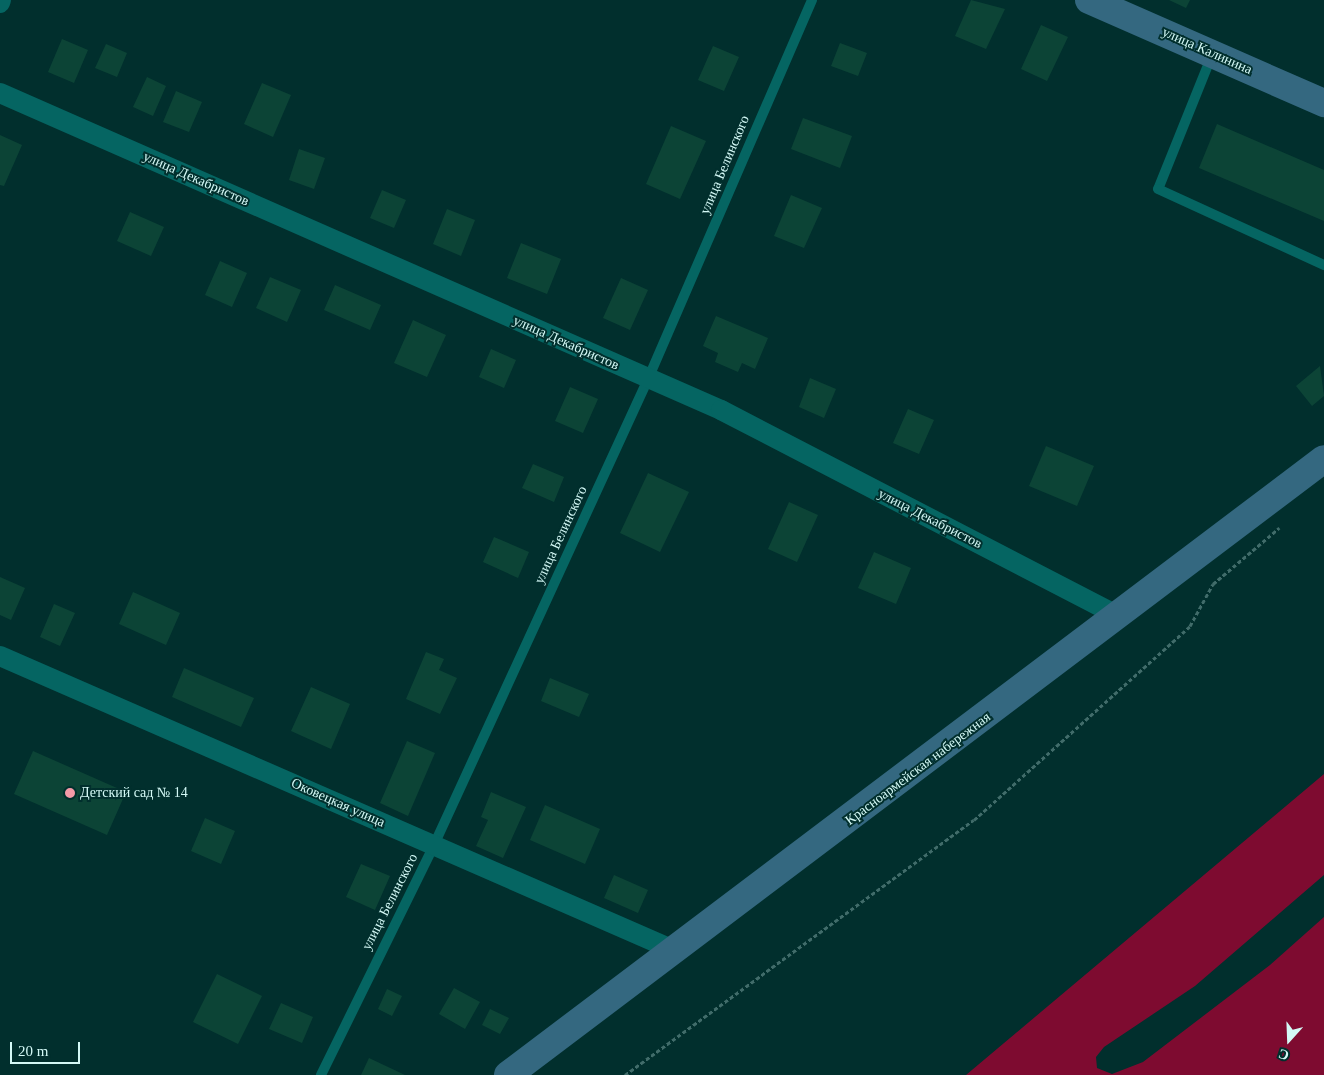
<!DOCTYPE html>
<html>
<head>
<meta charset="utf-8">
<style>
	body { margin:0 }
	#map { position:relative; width:1324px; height:1075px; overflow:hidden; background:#012f2d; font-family:"Times New Roman",serif }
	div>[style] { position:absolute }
	.water>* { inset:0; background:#7e0b30 }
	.building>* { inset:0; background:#0c4436 }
	.path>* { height:3px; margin-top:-1.5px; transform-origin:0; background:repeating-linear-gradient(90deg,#416c6a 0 4px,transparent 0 6.5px) }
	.lane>* { height:10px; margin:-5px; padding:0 5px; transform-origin:5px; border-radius:5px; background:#056562 }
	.street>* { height:20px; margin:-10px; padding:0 10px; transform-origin:10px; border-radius:10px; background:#056562 }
	.secondary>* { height:28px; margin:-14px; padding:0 14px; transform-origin:14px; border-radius:14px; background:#346880 }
	.dots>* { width:14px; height:14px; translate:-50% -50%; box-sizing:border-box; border:2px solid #012f2d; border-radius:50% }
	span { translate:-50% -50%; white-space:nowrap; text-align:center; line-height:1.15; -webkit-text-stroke:4px #012f2d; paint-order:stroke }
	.street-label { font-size:14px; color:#d4f9f6 }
	.poi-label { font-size:14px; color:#d4f9f6 }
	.left { translate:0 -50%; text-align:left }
	.north { position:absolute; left:1264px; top:1015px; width:50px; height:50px; -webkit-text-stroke:4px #012f2d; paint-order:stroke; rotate:200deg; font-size:14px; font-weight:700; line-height:20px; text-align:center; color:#d4f9f6 }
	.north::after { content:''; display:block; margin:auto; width:18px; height:22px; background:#d4f9f6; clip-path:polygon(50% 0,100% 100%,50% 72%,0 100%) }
	.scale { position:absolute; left:10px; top:1042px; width:70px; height:22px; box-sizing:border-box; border:2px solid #d4f9f6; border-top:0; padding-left:6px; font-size:15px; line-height:18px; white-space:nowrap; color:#d4f9f6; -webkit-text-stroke:4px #012f2d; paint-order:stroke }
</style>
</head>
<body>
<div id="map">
	<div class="water">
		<div style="clip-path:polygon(1324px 774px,1324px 875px,1195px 986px,1104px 1047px,1096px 1057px,1097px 1068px,1112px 1074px,1143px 1062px,1270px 965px,1324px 917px,1324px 1075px,966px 1075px)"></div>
	</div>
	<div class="building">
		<div style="clip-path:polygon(971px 0,1005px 9px,986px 49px,955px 36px)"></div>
		<div style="clip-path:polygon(1169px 0,1190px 0,1186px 8px)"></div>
		<div style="clip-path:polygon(1041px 25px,1068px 37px,1047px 81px,1021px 69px)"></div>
		<div style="clip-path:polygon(62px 39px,88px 50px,74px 83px,48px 72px)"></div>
		<div style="clip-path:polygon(840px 43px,867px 53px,858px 76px,831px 66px)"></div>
		<div style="clip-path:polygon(106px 44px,127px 53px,117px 77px,95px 68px)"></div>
		<div style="clip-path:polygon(713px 46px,739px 57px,724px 91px,698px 80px)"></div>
		<div style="clip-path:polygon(147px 77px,166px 86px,153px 116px,133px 107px)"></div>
		<div style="clip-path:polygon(262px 83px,291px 95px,273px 137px,244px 124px)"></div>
		<div style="clip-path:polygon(176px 91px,202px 102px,189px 132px,163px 122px)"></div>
		<div style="clip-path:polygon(803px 118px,852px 136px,840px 168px,791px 149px)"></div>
		<div style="clip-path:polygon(1217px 124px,1324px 170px,1324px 221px,1199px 168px)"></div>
		<div style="clip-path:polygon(671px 126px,706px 141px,680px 199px,646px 184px)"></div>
		<div style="clip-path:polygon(0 135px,22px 145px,4px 186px,0 185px)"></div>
		<div style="clip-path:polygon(299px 149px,325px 158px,314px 189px,289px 180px)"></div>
		<div style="clip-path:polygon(382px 190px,406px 200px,394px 228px,370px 218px)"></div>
		<div style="clip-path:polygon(791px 195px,822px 208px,804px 248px,774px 236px)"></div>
		<div style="clip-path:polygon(447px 209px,475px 220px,461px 256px,433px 244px)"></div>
		<div style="clip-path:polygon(130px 212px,164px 227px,151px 256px,117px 241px)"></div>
		<div style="clip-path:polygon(521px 243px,561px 259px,547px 294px,507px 278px)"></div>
		<div style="clip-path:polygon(220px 261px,247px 273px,232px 307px,205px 295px)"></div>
		<div style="clip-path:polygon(270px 277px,301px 290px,287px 322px,256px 308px)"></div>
		<div style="clip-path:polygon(621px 278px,648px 290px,630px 330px,603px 318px)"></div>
		<div style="clip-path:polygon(335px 285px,381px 305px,370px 330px,324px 310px)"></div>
		<div style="clip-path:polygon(716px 316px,768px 338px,755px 369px,742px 363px,738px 372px,715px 362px,718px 353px,703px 346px)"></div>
		<div style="clip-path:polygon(413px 320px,446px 335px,427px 377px,394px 363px)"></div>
		<div style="clip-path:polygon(491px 349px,516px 360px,504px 388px,479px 377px)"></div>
		<div style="clip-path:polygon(1320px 366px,1324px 396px,1312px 406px,1296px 386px)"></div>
		<div style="clip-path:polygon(810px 378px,836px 389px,824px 418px,799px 407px)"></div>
		<div style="clip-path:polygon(570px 387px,598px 399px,583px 433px,555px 421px)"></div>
		<div style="clip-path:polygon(908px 409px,934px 420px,919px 454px,893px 443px)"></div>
		<div style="clip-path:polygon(1046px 446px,1094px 466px,1077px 506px,1029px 486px)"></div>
		<div style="clip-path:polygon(533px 464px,564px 477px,554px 502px,522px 488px)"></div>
		<div style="clip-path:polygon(648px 473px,689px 492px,660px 552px,620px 533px)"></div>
		<div style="clip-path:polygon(789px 502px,818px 515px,797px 562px,768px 549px)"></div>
		<div style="clip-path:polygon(494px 537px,529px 552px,518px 578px,483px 562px)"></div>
		<div style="clip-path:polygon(874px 552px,911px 568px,896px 604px,858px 588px)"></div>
		<div style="clip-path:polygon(0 577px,25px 588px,11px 620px,0 615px)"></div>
		<div style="clip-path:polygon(133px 592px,180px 613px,166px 645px,119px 624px)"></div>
		<div style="clip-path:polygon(54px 604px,75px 613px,60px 646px,40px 637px)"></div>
		<div style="clip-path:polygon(426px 652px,444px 659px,439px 670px,457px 678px,440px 714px,406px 699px)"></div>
		<div style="clip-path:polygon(184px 668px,254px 698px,241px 727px,172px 697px)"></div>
		<div style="clip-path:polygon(550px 678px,589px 694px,579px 717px,541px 701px)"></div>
		<div style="clip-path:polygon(311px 687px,350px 704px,331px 749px,291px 731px)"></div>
		<div style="clip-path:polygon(407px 741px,435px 753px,408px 816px,380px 803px)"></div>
		<div style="clip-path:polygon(33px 751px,126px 792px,107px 835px,14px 794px)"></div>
		<div style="clip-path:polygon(491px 792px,526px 807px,503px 858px,476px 846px,488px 820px,481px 817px)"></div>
		<div style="clip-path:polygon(545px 805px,600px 829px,585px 864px,530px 840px)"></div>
		<div style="clip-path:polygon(205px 818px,235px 831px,221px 864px,191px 851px)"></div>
		<div style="clip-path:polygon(361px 864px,390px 876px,375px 910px,346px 897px)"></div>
		<div style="clip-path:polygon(614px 875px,648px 890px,638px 913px,604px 898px)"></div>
		<div style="clip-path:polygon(217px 974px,262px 996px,238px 1044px,193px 1022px)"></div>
		<div style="clip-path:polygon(454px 988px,480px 1002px,465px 1029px,439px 1014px)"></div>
		<div style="clip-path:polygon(387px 989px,402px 996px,392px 1016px,378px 1009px)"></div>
		<div style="clip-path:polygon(281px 1003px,313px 1017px,302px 1043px,269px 1029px)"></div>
		<div style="clip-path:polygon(490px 1009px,509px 1018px,500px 1034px,482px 1025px)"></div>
		<div style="clip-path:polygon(369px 1058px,405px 1075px,361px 1075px)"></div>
	</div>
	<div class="path">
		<div style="left:625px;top:1075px;width:432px;rotate:-36.2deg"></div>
		<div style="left:974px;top:820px;width:290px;rotate:-41.9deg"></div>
		<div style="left:1190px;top:626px;width:48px;rotate:-61.3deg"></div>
		<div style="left:1213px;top:584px;width:87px;rotate:-40.3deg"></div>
	</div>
	<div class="lane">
		<div style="left:1212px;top:55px;width:144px;rotate:111.9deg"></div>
		<div style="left:1158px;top:189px;width:183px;rotate:24.6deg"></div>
		<div style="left:321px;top:1075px;width:256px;rotate:-63.8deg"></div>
		<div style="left:434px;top:845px;width:513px;rotate:-65.33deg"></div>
		<div style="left:648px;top:379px;width:413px;rotate:-66.6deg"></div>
	</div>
	<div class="street">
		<div style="left:0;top:3px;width:3px;rotate:-72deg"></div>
		<div style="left:0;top:93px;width:788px;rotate:23.73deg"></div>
		<div style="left:721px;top:410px;width:449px;rotate:27.4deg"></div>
		<div style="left:0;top:656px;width:738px;rotate:23.58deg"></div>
	</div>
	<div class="secondary">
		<div style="left:1089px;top:0;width:257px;rotate:23.7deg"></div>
		<div style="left:508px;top:1075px;width:1022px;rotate:-37.05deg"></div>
	</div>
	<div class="dots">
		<div style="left:70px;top:793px;background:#f49aa7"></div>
	</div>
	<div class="street-label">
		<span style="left:1207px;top:51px;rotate:24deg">улица Калинина</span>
		<span style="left:725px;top:165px;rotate:-67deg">улица Белинского</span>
		<span style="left:196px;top:179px;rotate:24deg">улица Декабристов</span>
		<span style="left:566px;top:343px;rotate:24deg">улица Декабристов</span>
		<span style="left:930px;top:519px;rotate:27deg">улица Декабристов</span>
		<span style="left:561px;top:535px;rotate:-65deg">улица Белинского</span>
		<span style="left:918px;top:769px;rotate:-37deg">Красноармейская набережная</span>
		<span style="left:338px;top:803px;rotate:24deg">Оковецкая улица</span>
		<span style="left:390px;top:902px;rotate:-63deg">улица Белинского</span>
	</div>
	<div class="poi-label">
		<span class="left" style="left:80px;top:793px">Детский сад № 14</span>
	</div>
	<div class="north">С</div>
	<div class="scale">20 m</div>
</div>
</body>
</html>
